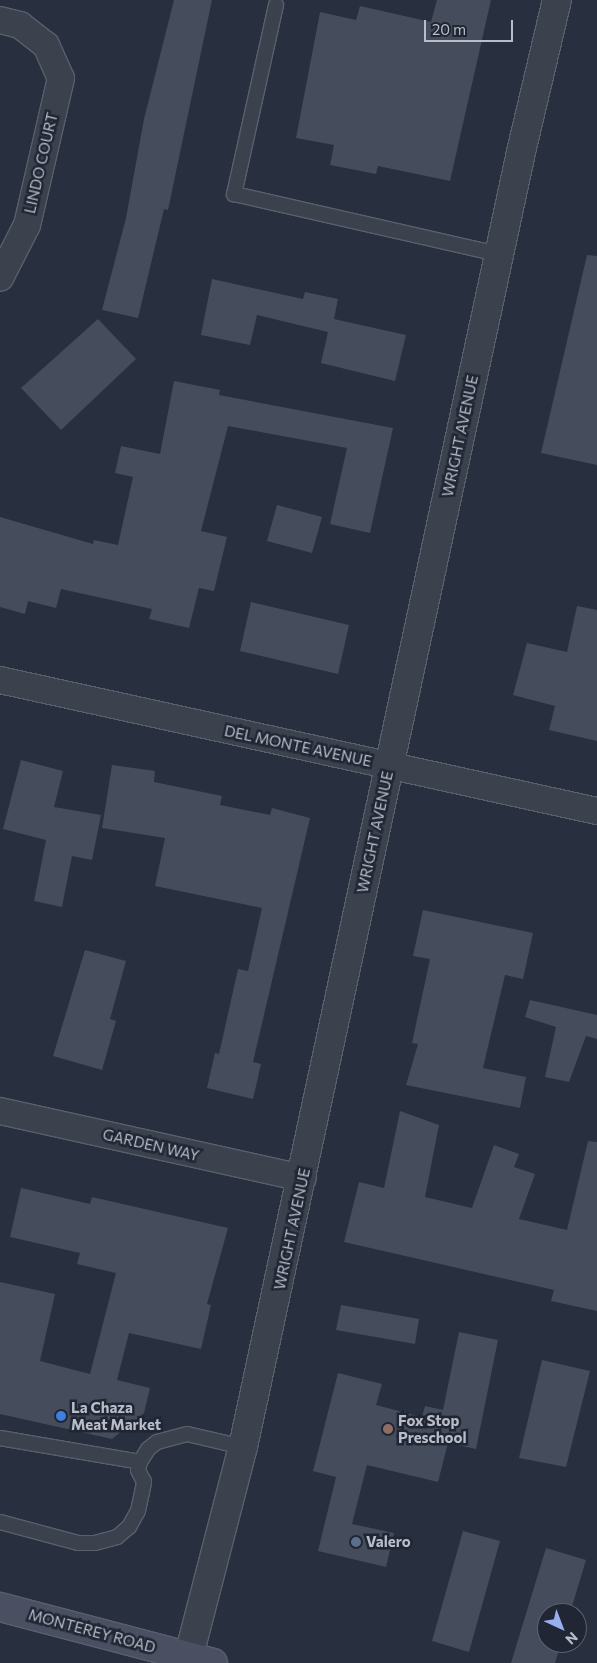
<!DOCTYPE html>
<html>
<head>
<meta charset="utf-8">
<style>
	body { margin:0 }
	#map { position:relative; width:597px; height:1663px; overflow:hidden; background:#282f3e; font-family:Commissioner,sans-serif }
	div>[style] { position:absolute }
	.building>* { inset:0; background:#454d5d }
	.roads { filter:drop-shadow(1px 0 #5a5f6c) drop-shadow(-1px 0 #5a5f6c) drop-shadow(0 1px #5a5f6c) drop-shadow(0 -1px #5a5f6c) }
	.service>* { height:14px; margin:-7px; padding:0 7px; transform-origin:7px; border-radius:7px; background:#3c414e }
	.minor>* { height:26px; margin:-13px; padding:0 13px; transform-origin:13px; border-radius:13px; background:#3c414e }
	.tertiary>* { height:28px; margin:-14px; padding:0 14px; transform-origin:14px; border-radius:14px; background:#3c414e }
	.secondary>* { height:28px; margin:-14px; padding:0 14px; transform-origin:14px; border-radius:14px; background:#4a5061 }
	.dots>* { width:14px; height:14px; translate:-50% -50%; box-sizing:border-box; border:2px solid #212634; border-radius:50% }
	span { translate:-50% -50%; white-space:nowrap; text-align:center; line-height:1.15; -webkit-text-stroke:5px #212634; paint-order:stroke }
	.street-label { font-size:15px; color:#b8bdc9 }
	.poi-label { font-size:15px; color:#b8bdc9; font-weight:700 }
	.left { translate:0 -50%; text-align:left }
	.north { position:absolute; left:537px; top:1603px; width:50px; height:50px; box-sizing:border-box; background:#212634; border:1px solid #5d6270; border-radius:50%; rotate:137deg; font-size:14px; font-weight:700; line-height:20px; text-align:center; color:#b8bdc9 }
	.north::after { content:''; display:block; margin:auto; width:18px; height:22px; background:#98afef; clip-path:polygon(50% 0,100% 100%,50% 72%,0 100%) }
	.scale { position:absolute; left:424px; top:20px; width:89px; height:22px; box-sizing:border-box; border:2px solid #b8bdc9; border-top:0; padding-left:6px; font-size:15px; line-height:18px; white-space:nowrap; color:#b8bdc9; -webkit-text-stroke:4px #212634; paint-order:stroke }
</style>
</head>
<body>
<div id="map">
	<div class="building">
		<div style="clip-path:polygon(174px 0,212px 0,168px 210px,164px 209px,138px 318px,102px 310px,126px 218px,144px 119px)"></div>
		<div style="clip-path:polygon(437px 0,491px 0,450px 181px,378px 166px,376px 174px,330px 165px,334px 145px,296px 138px,320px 12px,356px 20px,360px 6px,431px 22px)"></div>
		<div style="clip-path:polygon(587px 255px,597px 256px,597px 465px,541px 453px)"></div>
		<div style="clip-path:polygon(212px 279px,303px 299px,305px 292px,338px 299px,334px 319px,406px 335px,395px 381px,321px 363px,328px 332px,257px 315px,250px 345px,201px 335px)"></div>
		<div style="clip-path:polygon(98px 319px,136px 359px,61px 430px,21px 388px)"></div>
		<div style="clip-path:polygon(174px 381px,220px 390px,219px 395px,393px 428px,370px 533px,330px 524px,347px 448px,228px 426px,201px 531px,227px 537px,214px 591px,199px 588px,189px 628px,149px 619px,152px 609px,61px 589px,56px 608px,28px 601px,25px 614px,0 607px,0 517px,93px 544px,94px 540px,118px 545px,133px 477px,115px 473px,121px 446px,160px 454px)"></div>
		<div style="clip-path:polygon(277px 505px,322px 517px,312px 553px,267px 541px)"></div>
		<div style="clip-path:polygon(251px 602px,349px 625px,338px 674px,240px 651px)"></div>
		<div style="clip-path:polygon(577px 606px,597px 610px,597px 741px,549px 730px,555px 706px,513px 695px,527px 643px,567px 652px)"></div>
		<div style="clip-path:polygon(21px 760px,63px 771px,54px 807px,101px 815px,92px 860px,72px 856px,62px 907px,34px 901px,46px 840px,3px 829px)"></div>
		<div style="clip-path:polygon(112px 765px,155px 771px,154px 782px,222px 796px,220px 805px,270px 815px,272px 808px,310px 818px,253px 1062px,261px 1064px,253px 1099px,207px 1088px,215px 1053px,219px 1054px,238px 969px,248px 971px,262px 908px,155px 886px,165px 838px,102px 828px)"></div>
		<div style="clip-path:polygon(423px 910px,533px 933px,523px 979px,505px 975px,483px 1068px,526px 1077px,520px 1108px,406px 1085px,418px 1044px,412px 1043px,430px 959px,413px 956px)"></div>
		<div style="clip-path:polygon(85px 950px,126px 961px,110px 1019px,116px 1021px,102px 1070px,53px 1056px)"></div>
		<div style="clip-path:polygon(530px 1000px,597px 1015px,597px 1039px,586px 1036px,569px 1082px,545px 1077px,556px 1027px,525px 1017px)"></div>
		<div style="clip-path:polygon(400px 1111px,439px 1125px,425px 1197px,472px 1208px,494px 1145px,519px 1154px,514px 1167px,535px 1174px,519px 1219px,567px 1230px,588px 1141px,597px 1142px,597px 1311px,551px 1301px,554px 1290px,344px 1242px,359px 1182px,384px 1188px)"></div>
		<div style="clip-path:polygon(21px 1188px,90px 1204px,92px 1197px,228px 1228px,207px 1304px,211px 1305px,201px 1349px,129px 1333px,117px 1380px,150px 1388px,144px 1413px,112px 1439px,0 1414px,0 1282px,55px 1294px,40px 1361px,90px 1374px,116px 1273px,77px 1264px,80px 1253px,10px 1237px)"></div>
		<div style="clip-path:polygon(341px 1305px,419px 1319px,415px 1344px,336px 1330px)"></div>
		<div style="clip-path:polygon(459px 1332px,498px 1340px,476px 1449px,448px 1443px,438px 1482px,367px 1465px,352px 1524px,394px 1533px,386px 1567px,318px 1551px,336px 1477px,313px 1471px,338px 1373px,382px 1384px,376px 1405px,422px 1417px,425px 1406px,443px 1410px)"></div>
		<div style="clip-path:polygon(542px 1360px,590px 1371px,566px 1467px,519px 1458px)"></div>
		<div style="clip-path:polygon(463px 1531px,500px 1541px,469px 1652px,432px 1641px)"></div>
		<div style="clip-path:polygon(546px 1548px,586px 1560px,570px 1613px,547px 1613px,547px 1643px,561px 1643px,555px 1663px,511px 1663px)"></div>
	</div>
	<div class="roads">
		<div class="service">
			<div style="left:276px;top:5px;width:194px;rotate:102.5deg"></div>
			<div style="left:234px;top:194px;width:272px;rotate:12.8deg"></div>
			<div style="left:0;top:1438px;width:142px;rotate:9.7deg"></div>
			<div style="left:0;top:1522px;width:81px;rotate:15.1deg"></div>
			<div style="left:78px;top:1543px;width:17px"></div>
			<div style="left:95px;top:1543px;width:23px;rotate:-15deg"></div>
			<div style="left:117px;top:1537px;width:16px;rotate:-40deg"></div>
			<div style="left:129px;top:1527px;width:18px;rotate:-61deg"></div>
			<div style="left:138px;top:1511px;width:30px;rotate:-78deg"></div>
			<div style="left:144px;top:1482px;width:13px;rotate:-117deg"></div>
			<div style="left:138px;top:1470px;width:8px;rotate:-76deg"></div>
			<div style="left:140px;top:1462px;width:15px;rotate:-58deg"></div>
			<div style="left:148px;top:1449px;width:11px;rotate:-38deg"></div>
			<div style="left:157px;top:1442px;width:31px;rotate:-15deg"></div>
			<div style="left:187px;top:1434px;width:57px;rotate:13.1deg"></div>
		</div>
		<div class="minor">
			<div style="left:0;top:20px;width:21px;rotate:14deg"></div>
			<div style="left:20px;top:25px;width:33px;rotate:38deg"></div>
			<div style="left:46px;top:45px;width:36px;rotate:66deg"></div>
			<div style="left:61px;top:78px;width:151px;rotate:103deg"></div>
			<div style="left:27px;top:225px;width:59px;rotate:117deg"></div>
			<div style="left:0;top:680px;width:611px;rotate:12.38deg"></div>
			<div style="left:0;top:1111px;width:310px;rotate:12.5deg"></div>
		</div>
		<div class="tertiary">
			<div style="left:187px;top:1663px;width:223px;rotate:-75.5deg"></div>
			<div style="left:243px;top:1447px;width:1325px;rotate:-77.88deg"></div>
			<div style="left:521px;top:152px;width:156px;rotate:-76.7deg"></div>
		</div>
		<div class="secondary">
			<div style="left:0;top:1607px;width:220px;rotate:14.7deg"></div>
		</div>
	</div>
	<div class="dots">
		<div style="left:61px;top:1416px;background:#3f7fe0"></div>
		<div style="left:388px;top:1429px;background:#8d6e63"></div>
		<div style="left:356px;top:1542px;background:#5c6f8a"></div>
	</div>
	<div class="street-label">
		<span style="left:41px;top:163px;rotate:-77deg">LINDO COURT</span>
		<span style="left:460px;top:436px;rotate:-78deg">WRIGHT AVENUE</span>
		<span style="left:298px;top:746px;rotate:12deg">DEL MONTE AVENUE</span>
		<span style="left:375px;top:832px;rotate:-78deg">WRIGHT AVENUE</span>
		<span style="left:151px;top:1145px;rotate:13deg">GARDEN WAY</span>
		<span style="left:292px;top:1229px;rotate:-78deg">WRIGHT AVENUE</span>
		<span style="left:92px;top:1631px;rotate:15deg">MONTEREY ROAD</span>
	</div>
	<div class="poi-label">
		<span class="left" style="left:71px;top:1416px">La Chaza<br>Meat Market</span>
		<span class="left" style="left:398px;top:1429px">Fox Stop<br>Preschool</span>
		<span class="left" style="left:366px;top:1542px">Valero</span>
	</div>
	<div class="north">N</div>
	<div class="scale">20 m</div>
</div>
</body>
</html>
